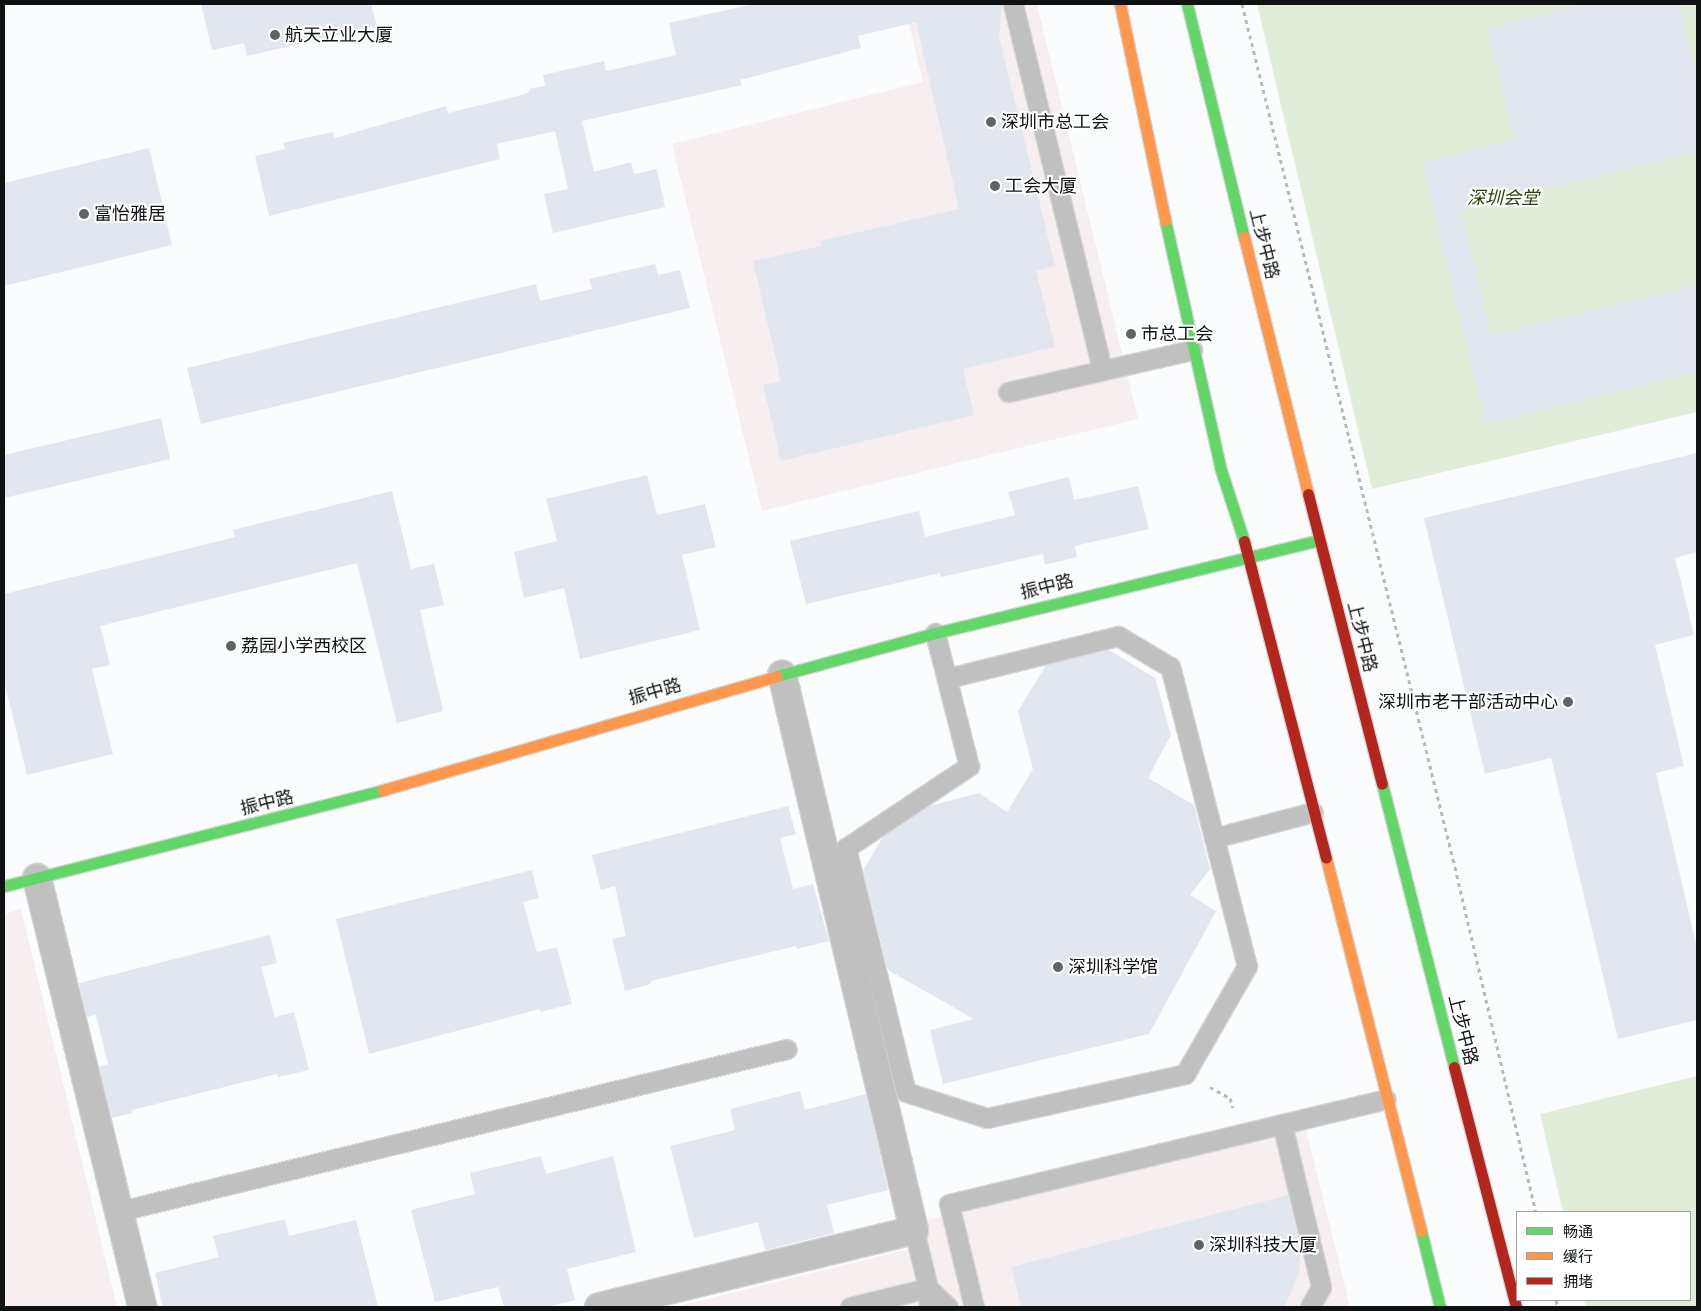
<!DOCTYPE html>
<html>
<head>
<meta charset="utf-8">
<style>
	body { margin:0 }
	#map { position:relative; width:1701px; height:1311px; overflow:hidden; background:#fafcfe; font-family:Merriweather,"Noto Sans SC",serif }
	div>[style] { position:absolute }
	.commercial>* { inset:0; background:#f7eef0 }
	.green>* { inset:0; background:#e2edd9 }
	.building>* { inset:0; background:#e2e7ef }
	.path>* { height:3px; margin-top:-1.5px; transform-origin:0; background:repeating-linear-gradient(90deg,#b9b9ba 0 4px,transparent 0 8px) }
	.roads { filter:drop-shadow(1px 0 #d5d6d8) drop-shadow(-1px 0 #d5d6d8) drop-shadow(0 1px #d5d6d8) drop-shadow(0 -1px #d5d6d8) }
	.lane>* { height:19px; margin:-9.5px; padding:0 9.5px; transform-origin:9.5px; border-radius:9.5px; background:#c1c0c0 }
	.street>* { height:28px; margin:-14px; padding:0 14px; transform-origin:14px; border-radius:14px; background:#c1c0c0 }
	.fast>* { height:11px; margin:-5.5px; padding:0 5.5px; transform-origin:5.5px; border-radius:5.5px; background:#63d668 }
	.slow>* { height:11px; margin:-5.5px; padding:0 5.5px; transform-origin:5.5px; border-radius:5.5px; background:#ff974d }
	.jam>* { height:11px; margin:-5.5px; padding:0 5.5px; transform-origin:5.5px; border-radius:5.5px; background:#b3261e }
	.dots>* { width:14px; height:14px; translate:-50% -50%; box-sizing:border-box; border:2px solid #fff; border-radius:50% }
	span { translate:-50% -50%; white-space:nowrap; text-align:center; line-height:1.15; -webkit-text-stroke:4px #fff; paint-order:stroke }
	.poi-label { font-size:18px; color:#101113 }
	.left { translate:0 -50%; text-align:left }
	.right { translate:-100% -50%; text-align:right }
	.park-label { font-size:18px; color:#2d4003; font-style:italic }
	.street-label { font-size:18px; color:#101113 }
	.frame { position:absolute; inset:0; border:5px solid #101113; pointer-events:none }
	.legend { position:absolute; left:1516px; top:1211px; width:175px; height:90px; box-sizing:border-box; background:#fff; border:1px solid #9fa0a1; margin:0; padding:6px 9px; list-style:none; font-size:15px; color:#101113 }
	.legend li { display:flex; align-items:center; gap:10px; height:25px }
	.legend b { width:25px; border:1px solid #9fa0a1 }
</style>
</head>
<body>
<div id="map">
	<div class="commercial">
		<div style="clip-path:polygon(904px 4px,1037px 4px,1138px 419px,762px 511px,672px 144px,923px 82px)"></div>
		<div style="clip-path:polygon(21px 909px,117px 1307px,4px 1307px,4px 914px)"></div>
		<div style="clip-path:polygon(1306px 1129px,1350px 1307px,675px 1307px,913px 1248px,908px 1225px)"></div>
	</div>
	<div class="green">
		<div style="clip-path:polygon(1257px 4px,1697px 4px,1697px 412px,1372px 489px)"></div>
		<div style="clip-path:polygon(1697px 1076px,1697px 1307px,1586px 1307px,1584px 1300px,1690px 1300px,1690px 1212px,1563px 1212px,1540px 1114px)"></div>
	</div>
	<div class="building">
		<div style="clip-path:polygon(201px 4px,371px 4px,377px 26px,247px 56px,244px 43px,212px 50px)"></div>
		<div style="clip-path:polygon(753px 4px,1002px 4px,999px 36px,1055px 266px,1036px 271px,1055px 347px,963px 369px,974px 415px,781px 461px,763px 385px,781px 381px,753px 261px,821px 246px,820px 241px,959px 209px,916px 22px,858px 36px,861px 48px,740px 80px,742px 85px,582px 121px,594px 172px,631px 162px,634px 174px,657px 169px,665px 207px,553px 233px,544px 194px,568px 189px,555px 131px,497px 144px,500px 159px,269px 216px,255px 156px,285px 149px,283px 143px,333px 132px,335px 138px,446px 106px,448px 113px,518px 96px,529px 92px,529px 89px,545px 86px,543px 75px,604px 61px,606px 71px,676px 55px,669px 23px)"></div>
		<div style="clip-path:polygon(1585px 4px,1679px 4px,1697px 77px,1697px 152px,1461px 211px,1491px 335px,1697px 285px,1697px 372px,1486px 424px,1422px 163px,1515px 140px,1487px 28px)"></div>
		<div style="clip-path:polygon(149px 148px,172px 245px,4px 286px,4px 183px)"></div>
		<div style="clip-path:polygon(655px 264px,658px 275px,680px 270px,690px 308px,201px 424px,187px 368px,536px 284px,540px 301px,592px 289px,589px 279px)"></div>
		<div style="clip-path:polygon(161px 418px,170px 459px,4px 498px,4px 455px)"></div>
		<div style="clip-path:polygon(1697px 453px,1697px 552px,1675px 558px,1694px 635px,1655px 645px,1684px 766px,1656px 773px,1697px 948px,1697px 1020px,1618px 1039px,1551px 758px,1485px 774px,1424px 518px)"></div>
		<div style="clip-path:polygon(647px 475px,657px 515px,705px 504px,716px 547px,682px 555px,700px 630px,580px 659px,564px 588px,524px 598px,514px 552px,557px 541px,546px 499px)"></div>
		<div style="clip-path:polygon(1069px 477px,1074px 500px,1138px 486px,1149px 529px,1075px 546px,1077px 557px,1045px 565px,1043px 554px,941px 577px,940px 573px,806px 604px,790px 541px,919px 511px,925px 537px,1015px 515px,1008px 492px)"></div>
		<div style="clip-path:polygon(392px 491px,411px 569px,434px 564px,444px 605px,420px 610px,443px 711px,397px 723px,357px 563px,100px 626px,110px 665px,92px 669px,113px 754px,27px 775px,4px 681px,4px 594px,235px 537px,233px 530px)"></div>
		<div style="clip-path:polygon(1109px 650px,1155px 678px,1171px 735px,1148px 778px,1194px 805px,1210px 869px,1190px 895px,1216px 911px,1149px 1034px,943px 1084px,930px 1030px,974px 1019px,888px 970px,863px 870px,883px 837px,929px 806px,979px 793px,1007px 812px,1033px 769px,1018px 711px,1046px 665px)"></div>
		<div style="clip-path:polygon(788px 806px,796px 834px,780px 838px,793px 889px,813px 884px,829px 941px,797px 949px,796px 946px,651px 981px,651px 984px,625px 991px,612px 939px,626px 936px,615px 886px,601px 890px,592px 855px)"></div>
		<div style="clip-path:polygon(532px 870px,539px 898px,523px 902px,537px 952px,557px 947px,572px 1004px,540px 1012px,540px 1009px,369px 1054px,336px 919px)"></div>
		<div style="clip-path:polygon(270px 935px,277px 963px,261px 967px,275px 1017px,294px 1012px,309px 1070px,278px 1077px,277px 1074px,132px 1110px,132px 1113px,112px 1118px,99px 1067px,108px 1064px,96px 1015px,87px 1017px,79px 983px)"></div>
		<div style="clip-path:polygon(800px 1091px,805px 1110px,866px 1094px,888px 1190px,827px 1205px,834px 1233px,765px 1250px,758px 1222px,694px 1238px,670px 1146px,735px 1130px,730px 1109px)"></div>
		<div style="clip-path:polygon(541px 1156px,546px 1174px,613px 1156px,636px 1252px,567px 1269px,575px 1300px,547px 1307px,504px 1307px,498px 1287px,435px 1302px,411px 1210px,475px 1194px,470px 1173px)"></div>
		<div style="clip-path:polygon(1288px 1195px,1301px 1250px,1299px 1272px,1285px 1307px,1021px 1307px,1011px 1267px)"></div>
		<div style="clip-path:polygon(285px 1219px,289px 1236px,356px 1220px,378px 1307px,163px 1307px,155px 1273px,219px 1257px,213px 1236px)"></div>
	</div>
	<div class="path">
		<div style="left:1242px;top:4px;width:881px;rotate:76.14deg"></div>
		<div style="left:1453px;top:859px;width:363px;rotate:76.8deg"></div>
		<div style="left:1210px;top:1087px;width:23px;rotate:29deg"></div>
		<div style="left:1230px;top:1098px;width:10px;rotate:73deg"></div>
		<div style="left:1556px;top:1300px;width:7px;rotate:74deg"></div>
	</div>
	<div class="roads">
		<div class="lane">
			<div style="left:1013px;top:4px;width:377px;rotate:76.3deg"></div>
			<div style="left:1008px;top:392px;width:189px;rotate:-12.9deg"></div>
			<div style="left:935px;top:633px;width:137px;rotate:75.7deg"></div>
			<div style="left:969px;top:766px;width:148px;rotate:146.3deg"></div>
			<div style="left:846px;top:848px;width:251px;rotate:76.2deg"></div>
			<div style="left:906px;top:1092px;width:85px;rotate:17.8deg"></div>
			<div style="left:987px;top:1118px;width:203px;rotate:-12.5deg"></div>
			<div style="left:1185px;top:1074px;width:125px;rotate:-60.1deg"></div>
			<div style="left:1247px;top:966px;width:309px;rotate:-104.4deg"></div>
			<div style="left:1170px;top:667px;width:61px;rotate:-149.2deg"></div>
			<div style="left:1118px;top:636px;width:175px;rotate:166.1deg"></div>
			<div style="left:1214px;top:838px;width:102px;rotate:-14.7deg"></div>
			<div style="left:1282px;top:1124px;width:168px;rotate:76.5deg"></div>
			<div style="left:1321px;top:1287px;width:23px;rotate:119deg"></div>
			<div style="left:120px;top:1211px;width:686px;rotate:-13.65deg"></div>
			<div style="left:914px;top:1230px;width:60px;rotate:76.4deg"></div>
			<div style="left:928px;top:1288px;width:19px;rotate:87deg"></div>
			<div style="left:928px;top:1288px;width:28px;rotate:44deg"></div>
			<div style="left:850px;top:1307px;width:80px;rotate:-13.7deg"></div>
			<div style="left:974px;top:1307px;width:106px;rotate:-103.6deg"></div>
			<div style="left:949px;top:1204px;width:449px;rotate:-13.5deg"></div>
		</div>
		<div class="street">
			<div style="left:37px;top:878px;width:442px;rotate:76.2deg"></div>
			<div style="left:599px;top:1307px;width:324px;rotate:-13.7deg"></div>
			<div style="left:914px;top:1230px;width:571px;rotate:-103.36deg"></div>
		</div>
		<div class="fast">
			<div style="left:1187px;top:4px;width:240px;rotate:76.3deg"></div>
			<div style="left:1165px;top:220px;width:253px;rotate:77.4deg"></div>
			<div style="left:1220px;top:467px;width:78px;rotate:72deg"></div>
			<div style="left:777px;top:676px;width:164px;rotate:-15.2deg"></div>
			<div style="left:935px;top:633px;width:395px;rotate:-13.6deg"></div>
			<div style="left:1382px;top:784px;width:292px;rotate:75.7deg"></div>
			<div style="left:4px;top:886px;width:391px;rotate:-14.2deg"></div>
			<div style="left:1421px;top:1231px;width:78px;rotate:76deg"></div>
		</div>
		<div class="slow">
			<div style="left:1120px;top:4px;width:221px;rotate:78.2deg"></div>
			<div style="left:1244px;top:237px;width:265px;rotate:76deg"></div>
			<div style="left:383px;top:790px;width:410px;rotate:-16.1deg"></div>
			<div style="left:1326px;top:858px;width:385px;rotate:75.7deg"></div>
		</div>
		<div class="jam">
			<div style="left:1308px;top:494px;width:299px;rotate:75.7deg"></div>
			<div style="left:1244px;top:541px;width:327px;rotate:75.5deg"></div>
			<div style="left:1454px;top:1067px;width:248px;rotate:75.5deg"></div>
		</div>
	</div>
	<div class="dots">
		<div style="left:275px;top:35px;background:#626365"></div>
		<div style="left:991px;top:122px;background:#626365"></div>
		<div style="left:995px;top:186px;background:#626365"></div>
		<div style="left:84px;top:214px;background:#626365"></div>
		<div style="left:1131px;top:334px;background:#626365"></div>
		<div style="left:231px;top:646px;background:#626365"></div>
		<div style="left:1568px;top:702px;background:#626365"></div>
		<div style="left:1058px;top:967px;background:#626365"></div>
		<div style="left:1199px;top:1245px;background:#626365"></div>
	</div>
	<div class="poi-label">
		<span class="left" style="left:285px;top:35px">航天立业大厦</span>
		<span class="left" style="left:1001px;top:122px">深圳市总工会</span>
		<span class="left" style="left:1005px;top:186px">工会大厦</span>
		<span class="left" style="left:94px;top:214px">富怡雅居</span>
		<span class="left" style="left:1141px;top:334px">市总工会</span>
		<span class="left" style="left:241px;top:646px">荔园小学西校区</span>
		<span class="right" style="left:1558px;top:702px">深圳市老干部活动中心</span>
		<span class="left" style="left:1068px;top:967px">深圳科学馆</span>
		<span class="left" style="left:1209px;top:1245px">深圳科技大厦</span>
	</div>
	<div class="park-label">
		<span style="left:1503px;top:198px">深圳会堂</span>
	</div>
	<div class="street-label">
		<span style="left:1264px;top:244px;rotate:76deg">上步中路</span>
		<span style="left:1047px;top:587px;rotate:-14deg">振中路</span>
		<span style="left:1362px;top:637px;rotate:76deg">上步中路</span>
		<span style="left:655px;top:692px;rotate:-16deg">振中路</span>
		<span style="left:267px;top:803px;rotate:-14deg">振中路</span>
		<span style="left:1463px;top:1030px;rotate:76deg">上步中路</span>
	</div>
	<div class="frame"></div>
	<ul class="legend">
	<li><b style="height:6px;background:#63d668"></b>畅通</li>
	<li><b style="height:6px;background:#ff974d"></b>缓行</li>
	<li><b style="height:6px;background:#b3261e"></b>拥堵</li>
	</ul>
</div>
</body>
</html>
